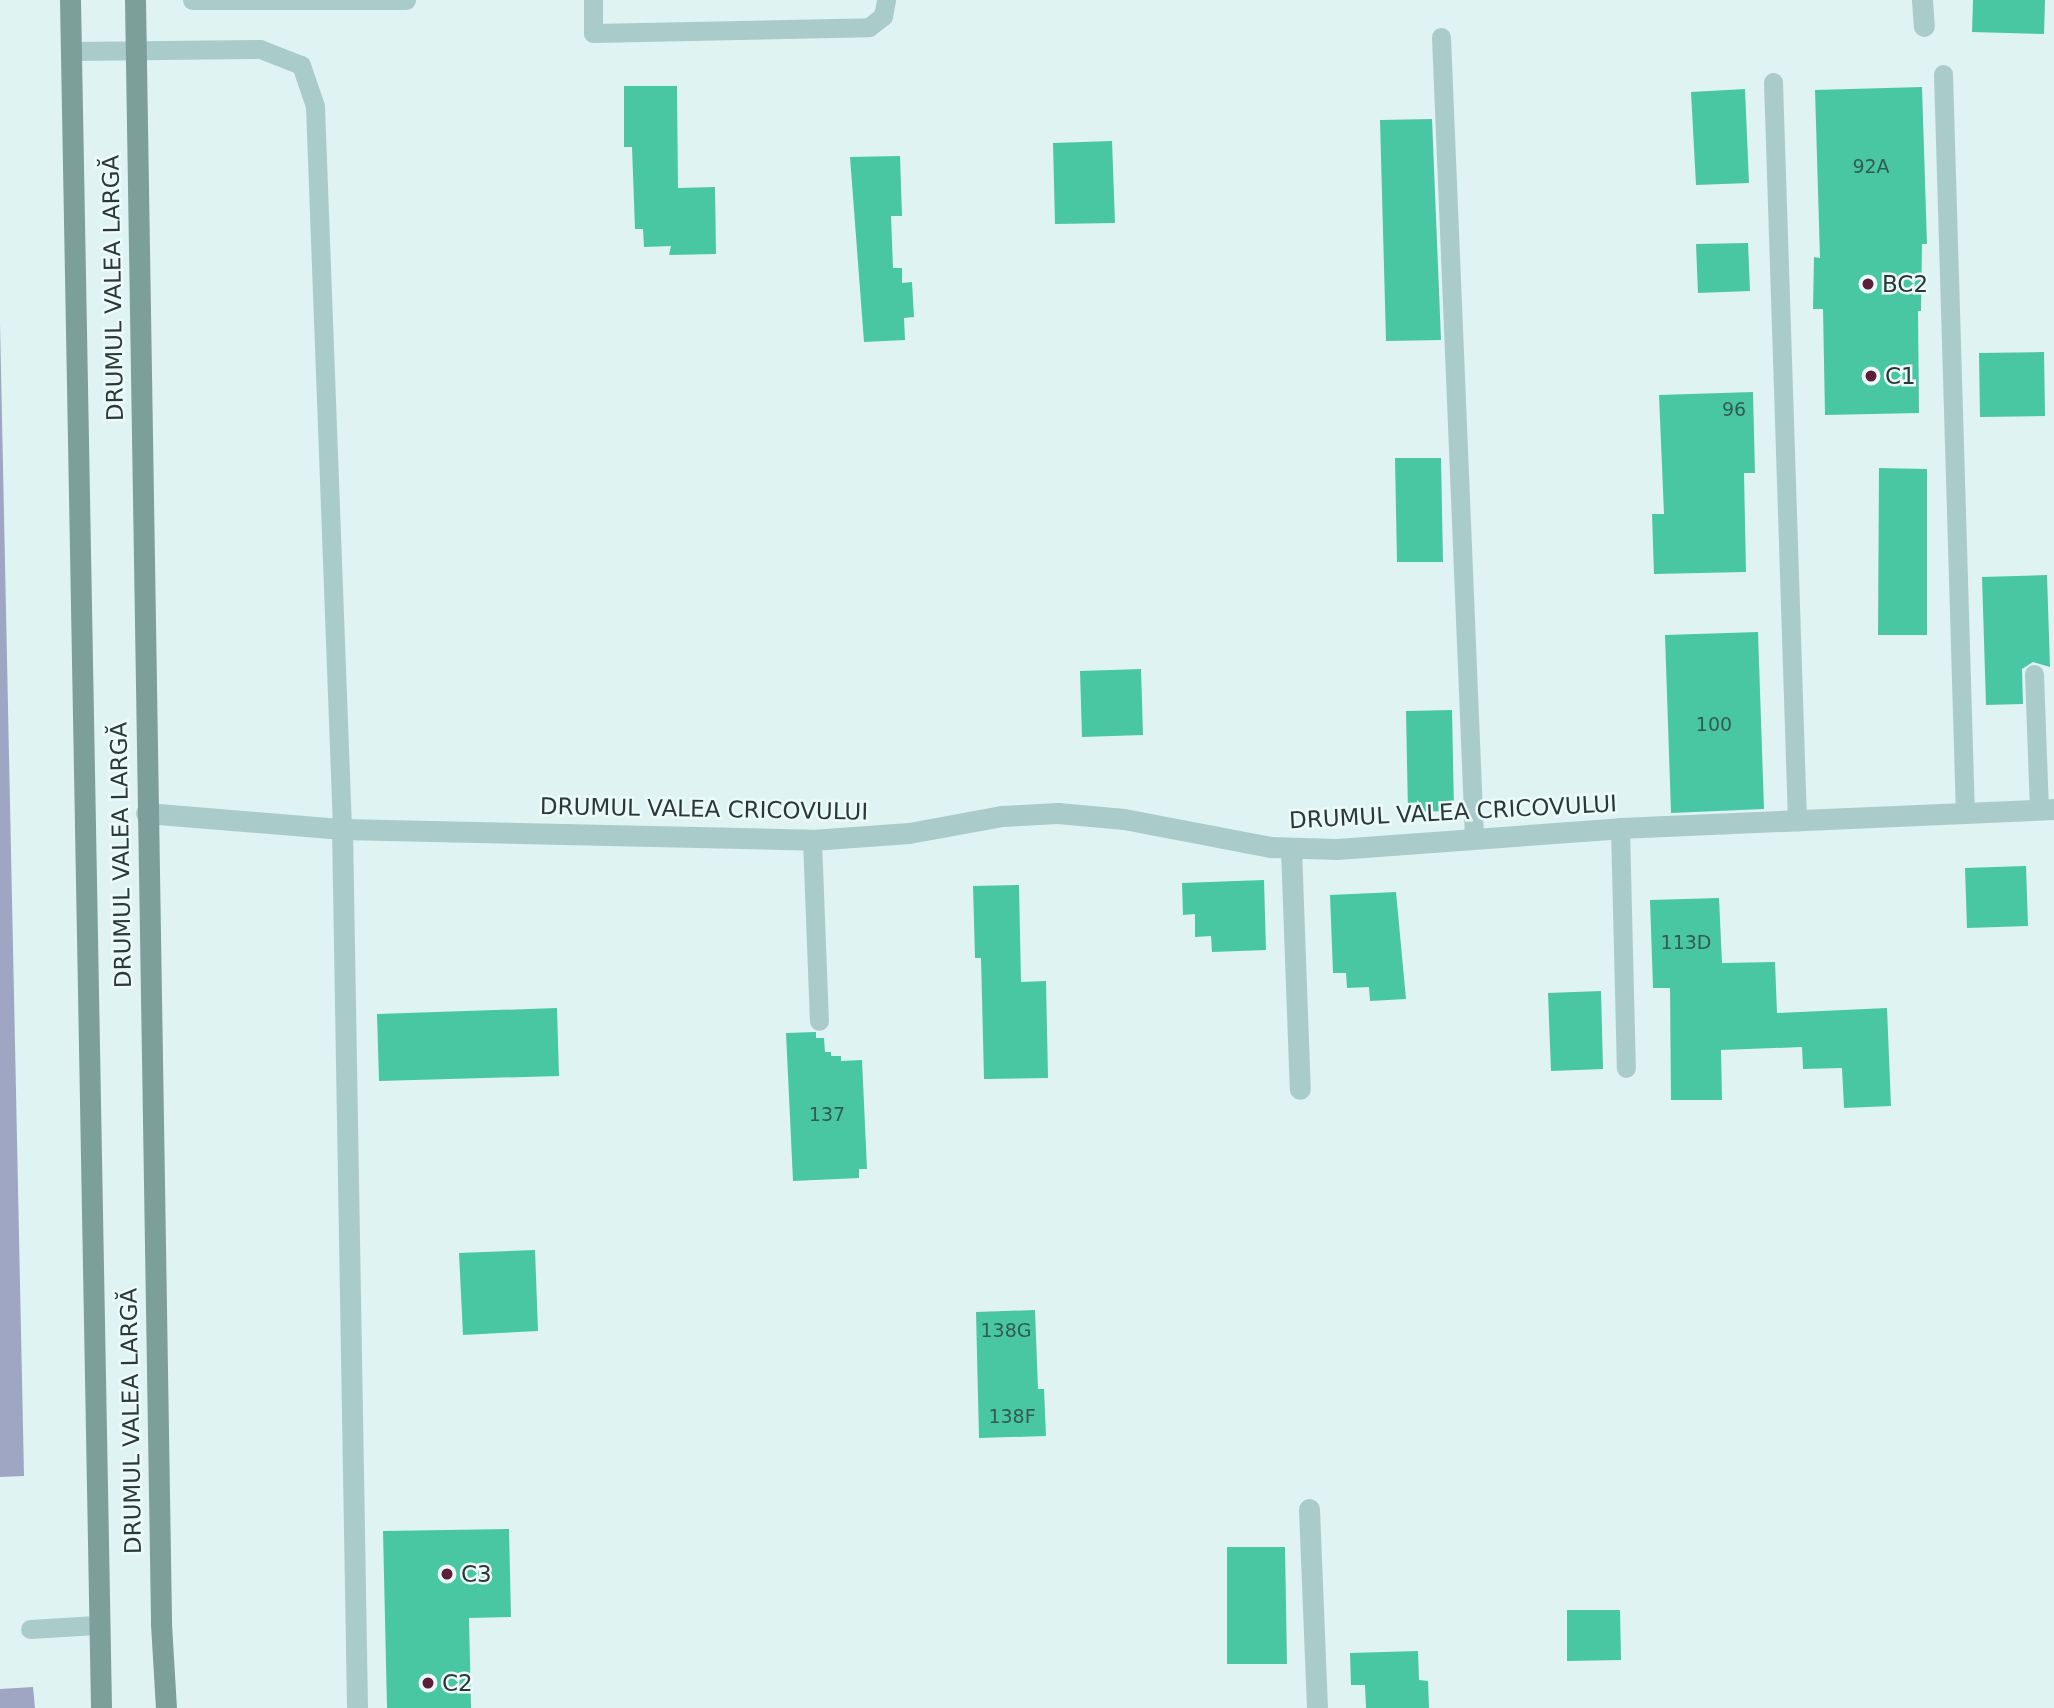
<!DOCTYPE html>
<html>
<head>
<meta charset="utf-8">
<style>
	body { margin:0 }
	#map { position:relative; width:2054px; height:1708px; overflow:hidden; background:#dff3f3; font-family:"DejaVu Sans",sans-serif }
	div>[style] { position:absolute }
	.green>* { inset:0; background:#9ea6c3 }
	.building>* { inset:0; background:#49c7a2 }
	.lane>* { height:19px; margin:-9.5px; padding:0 9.5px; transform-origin:9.5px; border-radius:9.5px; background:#aaccc9 }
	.street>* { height:21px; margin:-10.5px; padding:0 10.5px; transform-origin:10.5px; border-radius:10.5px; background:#aaccc9 }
	.secondary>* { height:21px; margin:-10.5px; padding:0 10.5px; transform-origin:10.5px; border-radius:10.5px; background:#7ca099 }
	.dots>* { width:19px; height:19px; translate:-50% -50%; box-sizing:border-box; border:4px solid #ecfafa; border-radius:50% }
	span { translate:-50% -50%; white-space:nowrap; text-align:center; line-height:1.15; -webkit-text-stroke:5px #ecfafa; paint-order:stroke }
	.number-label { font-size:19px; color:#325c51 }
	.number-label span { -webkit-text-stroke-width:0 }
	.poi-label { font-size:23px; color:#2a3936 }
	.left { translate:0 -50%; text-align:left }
	.street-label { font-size:23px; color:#2a3936 }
</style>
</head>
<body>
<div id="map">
	<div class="green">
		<div style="clip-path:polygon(0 323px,24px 1476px,0 1477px)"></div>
		<div style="clip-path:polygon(33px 1687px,35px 1708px,0 1708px,0 1689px)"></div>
	</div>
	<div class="building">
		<div style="clip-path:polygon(1973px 0,2045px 0,2044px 34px,1972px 32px)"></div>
		<div style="clip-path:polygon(624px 86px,677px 86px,678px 188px,715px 187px,716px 254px,669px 255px,671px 246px,644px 247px,643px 229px,635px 229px,632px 147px,624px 147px)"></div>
		<div style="clip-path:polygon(1922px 87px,1927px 244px,1922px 244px,1921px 311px,1918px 311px,1919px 413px,1825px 415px,1823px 309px,1813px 309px,1814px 257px,1820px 258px,1815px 90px)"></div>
		<div style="clip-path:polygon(1745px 89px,1749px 183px,1696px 185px,1691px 92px)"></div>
		<div style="clip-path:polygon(1432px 119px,1441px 340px,1386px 341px,1380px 120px)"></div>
		<div style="clip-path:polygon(1112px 141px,1115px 223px,1055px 224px,1053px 143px)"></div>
		<div style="clip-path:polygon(900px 156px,902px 216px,891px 216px,893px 268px,902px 268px,902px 283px,912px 282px,914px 317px,904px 318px,905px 340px,864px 342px,850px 157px)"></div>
		<div style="clip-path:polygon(1748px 243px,1750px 291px,1698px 293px,1696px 244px)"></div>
		<div style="clip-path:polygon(2044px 352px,2045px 416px,1980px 417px,1979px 353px)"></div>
		<div style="clip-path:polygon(1753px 392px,1755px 473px,1744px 473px,1746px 572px,1654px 574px,1652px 514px,1664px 514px,1659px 395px)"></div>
		<div style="clip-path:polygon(1395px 458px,1441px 458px,1443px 562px,1397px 562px)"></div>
		<div style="clip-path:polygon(1879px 468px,1927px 469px,1927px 635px,1878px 635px)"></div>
		<div style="clip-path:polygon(2047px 575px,2050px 667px,2033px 662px,2022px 669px,2023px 704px,1986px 705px,1982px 577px)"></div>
		<div style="clip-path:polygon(1758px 632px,1764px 809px,1671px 813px,1665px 635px)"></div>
		<div style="clip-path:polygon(1141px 669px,1143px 735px,1082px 737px,1080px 671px)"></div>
		<div style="clip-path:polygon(1452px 710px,1454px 811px,1408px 812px,1406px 711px)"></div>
		<div style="clip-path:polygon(2026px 866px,2028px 926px,1967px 928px,1965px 868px)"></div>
		<div style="clip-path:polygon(1264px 880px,1266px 950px,1212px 952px,1211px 936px,1195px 937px,1195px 914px,1183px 915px,1182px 883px)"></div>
		<div style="clip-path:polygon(1019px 885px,1021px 982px,1046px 981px,1048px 1078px,984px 1079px,981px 958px,975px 958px,973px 886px)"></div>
		<div style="clip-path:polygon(1396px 892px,1406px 999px,1370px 1001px,1369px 987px,1347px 988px,1346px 973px,1333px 973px,1330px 895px)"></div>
		<div style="clip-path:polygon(1719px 898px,1722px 963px,1775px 962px,1777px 1013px,1887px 1008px,1891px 1106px,1844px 1108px,1842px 1068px,1803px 1069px,1802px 1047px,1721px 1050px,1722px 1100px,1671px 1100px,1670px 988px,1653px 988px,1650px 900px)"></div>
		<div style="clip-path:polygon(1601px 991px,1603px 1069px,1551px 1071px,1548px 993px)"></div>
		<div style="clip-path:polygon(557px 1008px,559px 1076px,379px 1081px,377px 1014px)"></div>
		<div style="clip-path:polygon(816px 1032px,816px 1038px,824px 1038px,825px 1052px,831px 1052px,831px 1056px,841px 1056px,841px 1061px,862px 1060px,867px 1169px,859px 1169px,859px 1178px,793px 1181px,786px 1033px)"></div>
		<div style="clip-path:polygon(535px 1250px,538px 1331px,463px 1335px,459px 1253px)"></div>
		<div style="clip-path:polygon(1035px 1310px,1038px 1389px,1044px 1389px,1046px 1436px,979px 1438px,976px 1312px)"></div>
		<div style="clip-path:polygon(509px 1529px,511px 1617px,469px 1618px,471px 1708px,387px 1708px,383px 1531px)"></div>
		<div style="clip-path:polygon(1227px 1547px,1285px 1547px,1287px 1664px,1227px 1664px)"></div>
		<div style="clip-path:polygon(1567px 1610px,1620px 1610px,1621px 1660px,1567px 1661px)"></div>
		<div style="clip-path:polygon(1418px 1651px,1419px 1680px,1428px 1681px,1429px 1708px,1366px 1708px,1365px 1685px,1351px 1685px,1350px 1653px)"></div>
	</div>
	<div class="lane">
		<div style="left:192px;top:0;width:214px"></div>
		<div style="left:593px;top:0;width:33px;rotate:90deg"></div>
		<div style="left:593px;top:33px;width:276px;rotate:-1.2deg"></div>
		<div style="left:869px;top:27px;width:18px;rotate:-38deg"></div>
		<div style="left:883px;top:16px;width:16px;rotate:-79deg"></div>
		<div style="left:1441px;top:37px;width:801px;rotate:87.64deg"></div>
		<div style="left:71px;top:51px;width:189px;rotate:-0.6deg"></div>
		<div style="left:260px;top:49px;width:44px;rotate:21.3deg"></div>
		<div style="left:301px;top:65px;width:43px;rotate:71.1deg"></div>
		<div style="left:315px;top:106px;width:724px;rotate:87.86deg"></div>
		<div style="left:1943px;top:74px;width:740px;rotate:88.3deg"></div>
		<div style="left:1773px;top:82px;width:740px;rotate:88.14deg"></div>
		<div style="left:2034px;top:674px;width:135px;rotate:87.9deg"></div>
		<div style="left:1620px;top:828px;width:240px;rotate:88.6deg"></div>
		<div style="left:812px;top:840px;width:181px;rotate:87.8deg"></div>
		<div style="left:30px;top:1629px;width:66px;rotate:-3.5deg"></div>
	</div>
	<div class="street">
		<div style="left:1922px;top:0;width:26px;rotate:86deg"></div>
		<div style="left:146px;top:813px;width:197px;rotate:4.7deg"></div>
		<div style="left:342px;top:829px;width:470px;rotate:1.3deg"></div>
		<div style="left:812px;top:840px;width:97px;rotate:-4.1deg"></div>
		<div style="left:909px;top:833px;width:95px;rotate:-10.4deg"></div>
		<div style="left:1002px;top:816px;width:56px;rotate:-3.1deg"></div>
		<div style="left:1058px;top:813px;width:66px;rotate:5.2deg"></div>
		<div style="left:1124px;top:819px;width:150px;rotate:10.8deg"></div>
		<div style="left:1271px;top:847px;width:66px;rotate:1.7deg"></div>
		<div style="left:1337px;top:849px;width:284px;rotate:-4.2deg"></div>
		<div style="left:1620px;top:828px;width:434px;rotate:-2.5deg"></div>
		<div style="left:342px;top:829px;width:879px;rotate:89.02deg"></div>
		<div style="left:1291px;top:849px;width:240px;rotate:87.9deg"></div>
		<div style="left:1309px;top:1509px;width:199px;rotate:87.7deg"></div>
	</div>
	<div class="secondary">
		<div style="left:70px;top:0;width:1708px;rotate:88.96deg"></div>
		<div style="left:135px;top:0;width:1624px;rotate:89.08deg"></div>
		<div style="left:161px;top:1624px;width:84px;rotate:86.6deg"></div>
	</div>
	<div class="dots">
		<div style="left:1868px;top:284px;background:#5c1f3b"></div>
		<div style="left:1871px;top:376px;background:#5c1f3b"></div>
		<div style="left:447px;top:1574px;background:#5c1f3b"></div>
		<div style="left:428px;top:1683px;background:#5c1f3b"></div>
	</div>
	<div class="number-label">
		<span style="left:1871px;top:167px">92A</span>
		<span style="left:1734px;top:410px">96</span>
		<span style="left:1714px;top:725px">100</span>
		<span style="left:1686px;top:943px">113D</span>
		<span style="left:827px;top:1115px">137</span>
		<span style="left:1006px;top:1331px">138G</span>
		<span style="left:1012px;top:1417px">138F</span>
	</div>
	<div class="poi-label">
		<span class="left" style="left:1882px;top:284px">BC2</span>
		<span class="left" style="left:1885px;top:376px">C1</span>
		<span class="left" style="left:461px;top:1574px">C3</span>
		<span class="left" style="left:442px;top:1683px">C2</span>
	</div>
	<div class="street-label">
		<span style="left:113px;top:288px;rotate:-91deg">DRUMUL VALEA LARGĂ</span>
		<span style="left:704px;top:809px;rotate:1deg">DRUMUL VALEA CRICOVULUI</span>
		<span style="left:1453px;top:812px;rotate:-3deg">DRUMUL VALEA CRICOVULUI</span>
		<span style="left:121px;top:855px;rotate:-91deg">DRUMUL VALEA LARGĂ</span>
		<span style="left:131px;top:1421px;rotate:-91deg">DRUMUL VALEA LARGĂ</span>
	</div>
</div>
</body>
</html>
